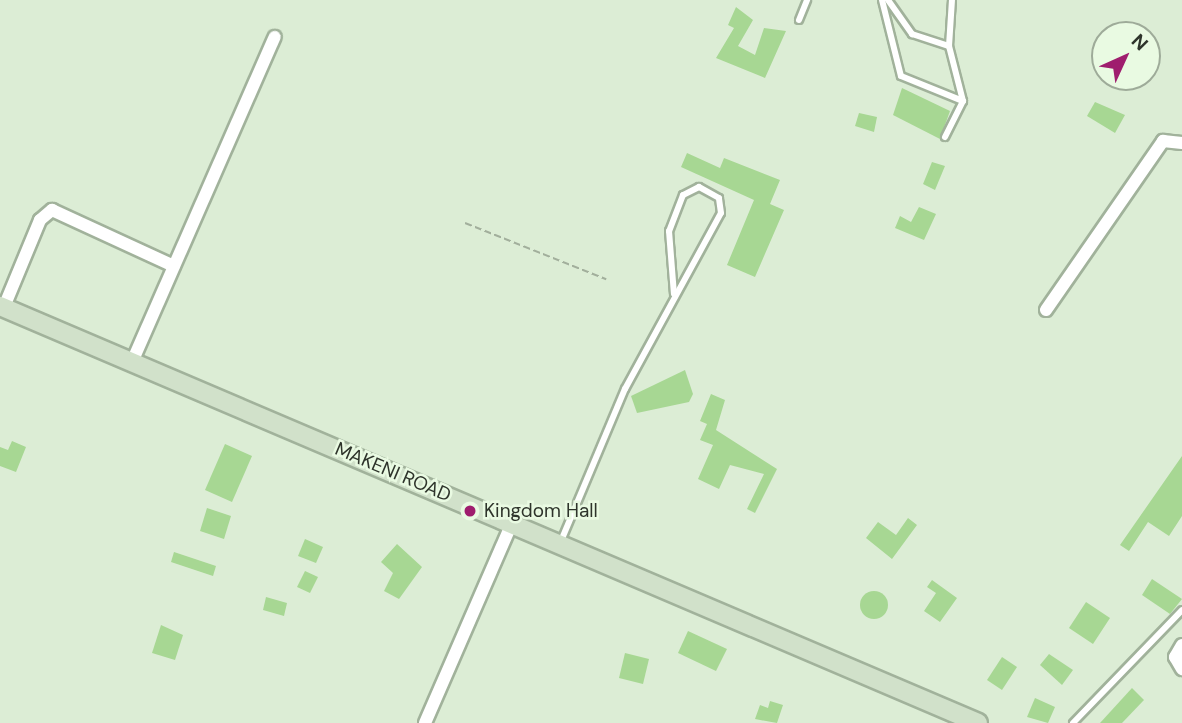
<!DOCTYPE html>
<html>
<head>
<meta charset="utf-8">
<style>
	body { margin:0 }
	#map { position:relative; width:1182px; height:723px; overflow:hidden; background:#dcedd5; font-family:"DM Sans",sans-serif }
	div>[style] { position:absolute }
	.building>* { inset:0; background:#a7d793 }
	.round { border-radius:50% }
	.path>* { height:2px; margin-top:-1px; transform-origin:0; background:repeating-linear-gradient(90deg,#a2af9c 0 7px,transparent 0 10.5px) }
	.roads { filter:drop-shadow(2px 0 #a1b29b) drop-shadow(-2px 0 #a1b29b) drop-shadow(0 2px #a1b29b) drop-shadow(0 -2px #a1b29b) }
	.lane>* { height:6px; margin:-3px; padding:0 3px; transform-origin:3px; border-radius:3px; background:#fff }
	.street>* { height:12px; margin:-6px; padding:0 6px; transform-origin:6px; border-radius:6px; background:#fff }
	.secondary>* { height:18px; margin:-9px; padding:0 9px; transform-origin:9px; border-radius:9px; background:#d1e1ca }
	.dots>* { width:19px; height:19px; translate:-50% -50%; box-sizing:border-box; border:4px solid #e9fae2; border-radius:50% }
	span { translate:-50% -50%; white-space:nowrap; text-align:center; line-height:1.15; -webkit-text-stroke:5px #e9fae2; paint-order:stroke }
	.street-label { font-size:19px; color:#2e342b }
	.poi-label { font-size:19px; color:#2e342b }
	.left { translate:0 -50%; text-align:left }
	.north { position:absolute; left:1091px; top:21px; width:70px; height:70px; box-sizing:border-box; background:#e9fae2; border:2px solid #9eab99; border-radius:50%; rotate:45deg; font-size:19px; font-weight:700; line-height:28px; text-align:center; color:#2e342b }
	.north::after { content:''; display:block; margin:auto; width:24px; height:32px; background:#9f1d6e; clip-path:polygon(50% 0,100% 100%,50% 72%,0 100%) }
</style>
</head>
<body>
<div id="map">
	<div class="building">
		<div style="clip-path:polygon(736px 7px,753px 20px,738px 46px,755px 55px,764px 28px,786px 31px,765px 78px,716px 58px,734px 28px,728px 25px)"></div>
		<div style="clip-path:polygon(902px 88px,950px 111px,940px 139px,893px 115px)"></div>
		<div style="clip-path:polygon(1095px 102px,1125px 115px,1115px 133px,1087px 116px)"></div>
		<div style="clip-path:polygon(859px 113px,877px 117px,874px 132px,855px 126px)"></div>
		<div style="clip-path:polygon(687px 153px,720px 168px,724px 158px,780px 180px,770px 204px,784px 210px,755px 277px,727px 265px,754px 200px,681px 167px)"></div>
		<div style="clip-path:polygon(932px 162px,945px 166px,935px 190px,923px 184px)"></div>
		<div style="clip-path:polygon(919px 207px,936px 214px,924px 240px,895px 228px,900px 216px,911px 222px)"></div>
		<div style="clip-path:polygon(685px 370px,693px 394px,689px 402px,637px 413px,631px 396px)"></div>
		<div style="clip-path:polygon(711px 394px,725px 400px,716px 430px,777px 469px,755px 513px,747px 509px,764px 474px,730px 465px,719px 489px,698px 479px,713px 445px,700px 440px,707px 424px,700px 421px)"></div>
		<div style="clip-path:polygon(12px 441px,26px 447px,16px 472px,0 466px,0 447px,8px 450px)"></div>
		<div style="clip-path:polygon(225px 444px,252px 456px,232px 502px,205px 490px)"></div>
		<div style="clip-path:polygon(1182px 456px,1182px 516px,1169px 536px,1148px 522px,1129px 551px,1120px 545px)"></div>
		<div style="clip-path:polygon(207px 508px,231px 516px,224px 539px,200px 531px)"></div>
		<div style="clip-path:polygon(908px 518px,917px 525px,892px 559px,866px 538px,878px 522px,896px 535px)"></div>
		<div style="clip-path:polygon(305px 539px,323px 547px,316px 563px,298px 556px)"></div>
		<div style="clip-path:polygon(397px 544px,422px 567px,399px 599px,384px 591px,393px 573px,381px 562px)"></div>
		<div style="clip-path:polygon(174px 552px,216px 566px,213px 576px,171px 562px)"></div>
		<div style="clip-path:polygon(305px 571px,318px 577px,310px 593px,297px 587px)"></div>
		<div style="clip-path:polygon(1152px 579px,1182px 599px,1170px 614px,1142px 595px)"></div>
		<div style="clip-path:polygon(932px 580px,957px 598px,940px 622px,924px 611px,936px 593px,927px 587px)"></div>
		<div class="round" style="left:860px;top:591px;width:28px;height:28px"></div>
		<div style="clip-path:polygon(266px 597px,287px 603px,284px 616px,263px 610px)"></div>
		<div style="clip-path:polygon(1086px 602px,1110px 618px,1093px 644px,1069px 628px)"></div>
		<div style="clip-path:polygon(161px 625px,183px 635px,175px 660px,152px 653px)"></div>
		<div style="clip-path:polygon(688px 631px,727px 649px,716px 671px,678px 653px)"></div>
		<div style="clip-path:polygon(625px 653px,649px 659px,643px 684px,619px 678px)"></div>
		<div style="clip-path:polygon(1049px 654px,1073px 670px,1062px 685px,1040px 665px)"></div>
		<div style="clip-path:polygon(1002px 657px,1017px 667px,1002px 690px,987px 680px)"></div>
		<div style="clip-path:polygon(1132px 688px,1144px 700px,1122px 723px,1100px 723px)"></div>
		<div style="clip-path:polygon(1035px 698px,1055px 707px,1048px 723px,1027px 717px)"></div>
		<div style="clip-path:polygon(770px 701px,783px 705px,777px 723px,755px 719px,760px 705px,768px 708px)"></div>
	</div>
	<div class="path">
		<div style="left:465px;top:223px;width:152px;rotate:21.7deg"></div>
	</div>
	<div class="roads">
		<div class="lane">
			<div style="left:882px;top:0;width:78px;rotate:76deg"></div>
			<div style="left:901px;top:76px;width:67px;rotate:22deg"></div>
			<div style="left:888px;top:0;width:42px;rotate:54.8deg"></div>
			<div style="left:912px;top:34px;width:39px;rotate:18deg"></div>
			<div style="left:799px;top:20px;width:22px;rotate:-68deg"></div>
			<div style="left:945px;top:137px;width:40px;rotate:-63.4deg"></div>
			<div style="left:963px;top:101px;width:57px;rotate:-104.3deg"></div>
			<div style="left:949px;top:46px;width:46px;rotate:-86.3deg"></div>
			<div style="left:561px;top:541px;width:165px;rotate:-67.2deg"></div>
			<div style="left:625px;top:389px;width:200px;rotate:-61.4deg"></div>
			<div style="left:721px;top:213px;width:15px;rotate:-98deg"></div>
			<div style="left:719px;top:198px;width:23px;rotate:-151deg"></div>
			<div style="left:699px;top:187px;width:18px;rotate:153deg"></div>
			<div style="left:683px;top:195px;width:39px;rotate:111deg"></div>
			<div style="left:669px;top:231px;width:63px;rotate:85.5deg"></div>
			<div style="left:1073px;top:723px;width:157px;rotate:-46deg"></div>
		</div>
		<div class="street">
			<div style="left:4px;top:307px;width:94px;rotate:-67.5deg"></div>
			<div style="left:40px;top:220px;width:16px;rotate:-40deg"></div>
			<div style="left:52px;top:210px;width:134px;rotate:24.7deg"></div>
			<div style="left:1046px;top:310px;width:206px;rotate:-55.3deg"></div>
			<div style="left:1163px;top:141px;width:19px;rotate:6deg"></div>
			<div style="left:132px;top:362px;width:355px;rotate:-66.3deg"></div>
			<div style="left:1182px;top:645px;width:14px;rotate:120deg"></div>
			<div style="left:1175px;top:657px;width:14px;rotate:60deg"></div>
			<div style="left:425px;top:723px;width:218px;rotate:-66.5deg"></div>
		</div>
		<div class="secondary">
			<div style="left:0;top:306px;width:1063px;rotate:23.09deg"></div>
		</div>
	</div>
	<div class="dots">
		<div style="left:470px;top:511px;background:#9f1d6e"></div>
	</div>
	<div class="street-label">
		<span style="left:393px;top:472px;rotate:23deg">MAKENI ROAD</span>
	</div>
	<div class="poi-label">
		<span class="left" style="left:484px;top:511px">Kingdom Hall</span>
	</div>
	<div class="north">N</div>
</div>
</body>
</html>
